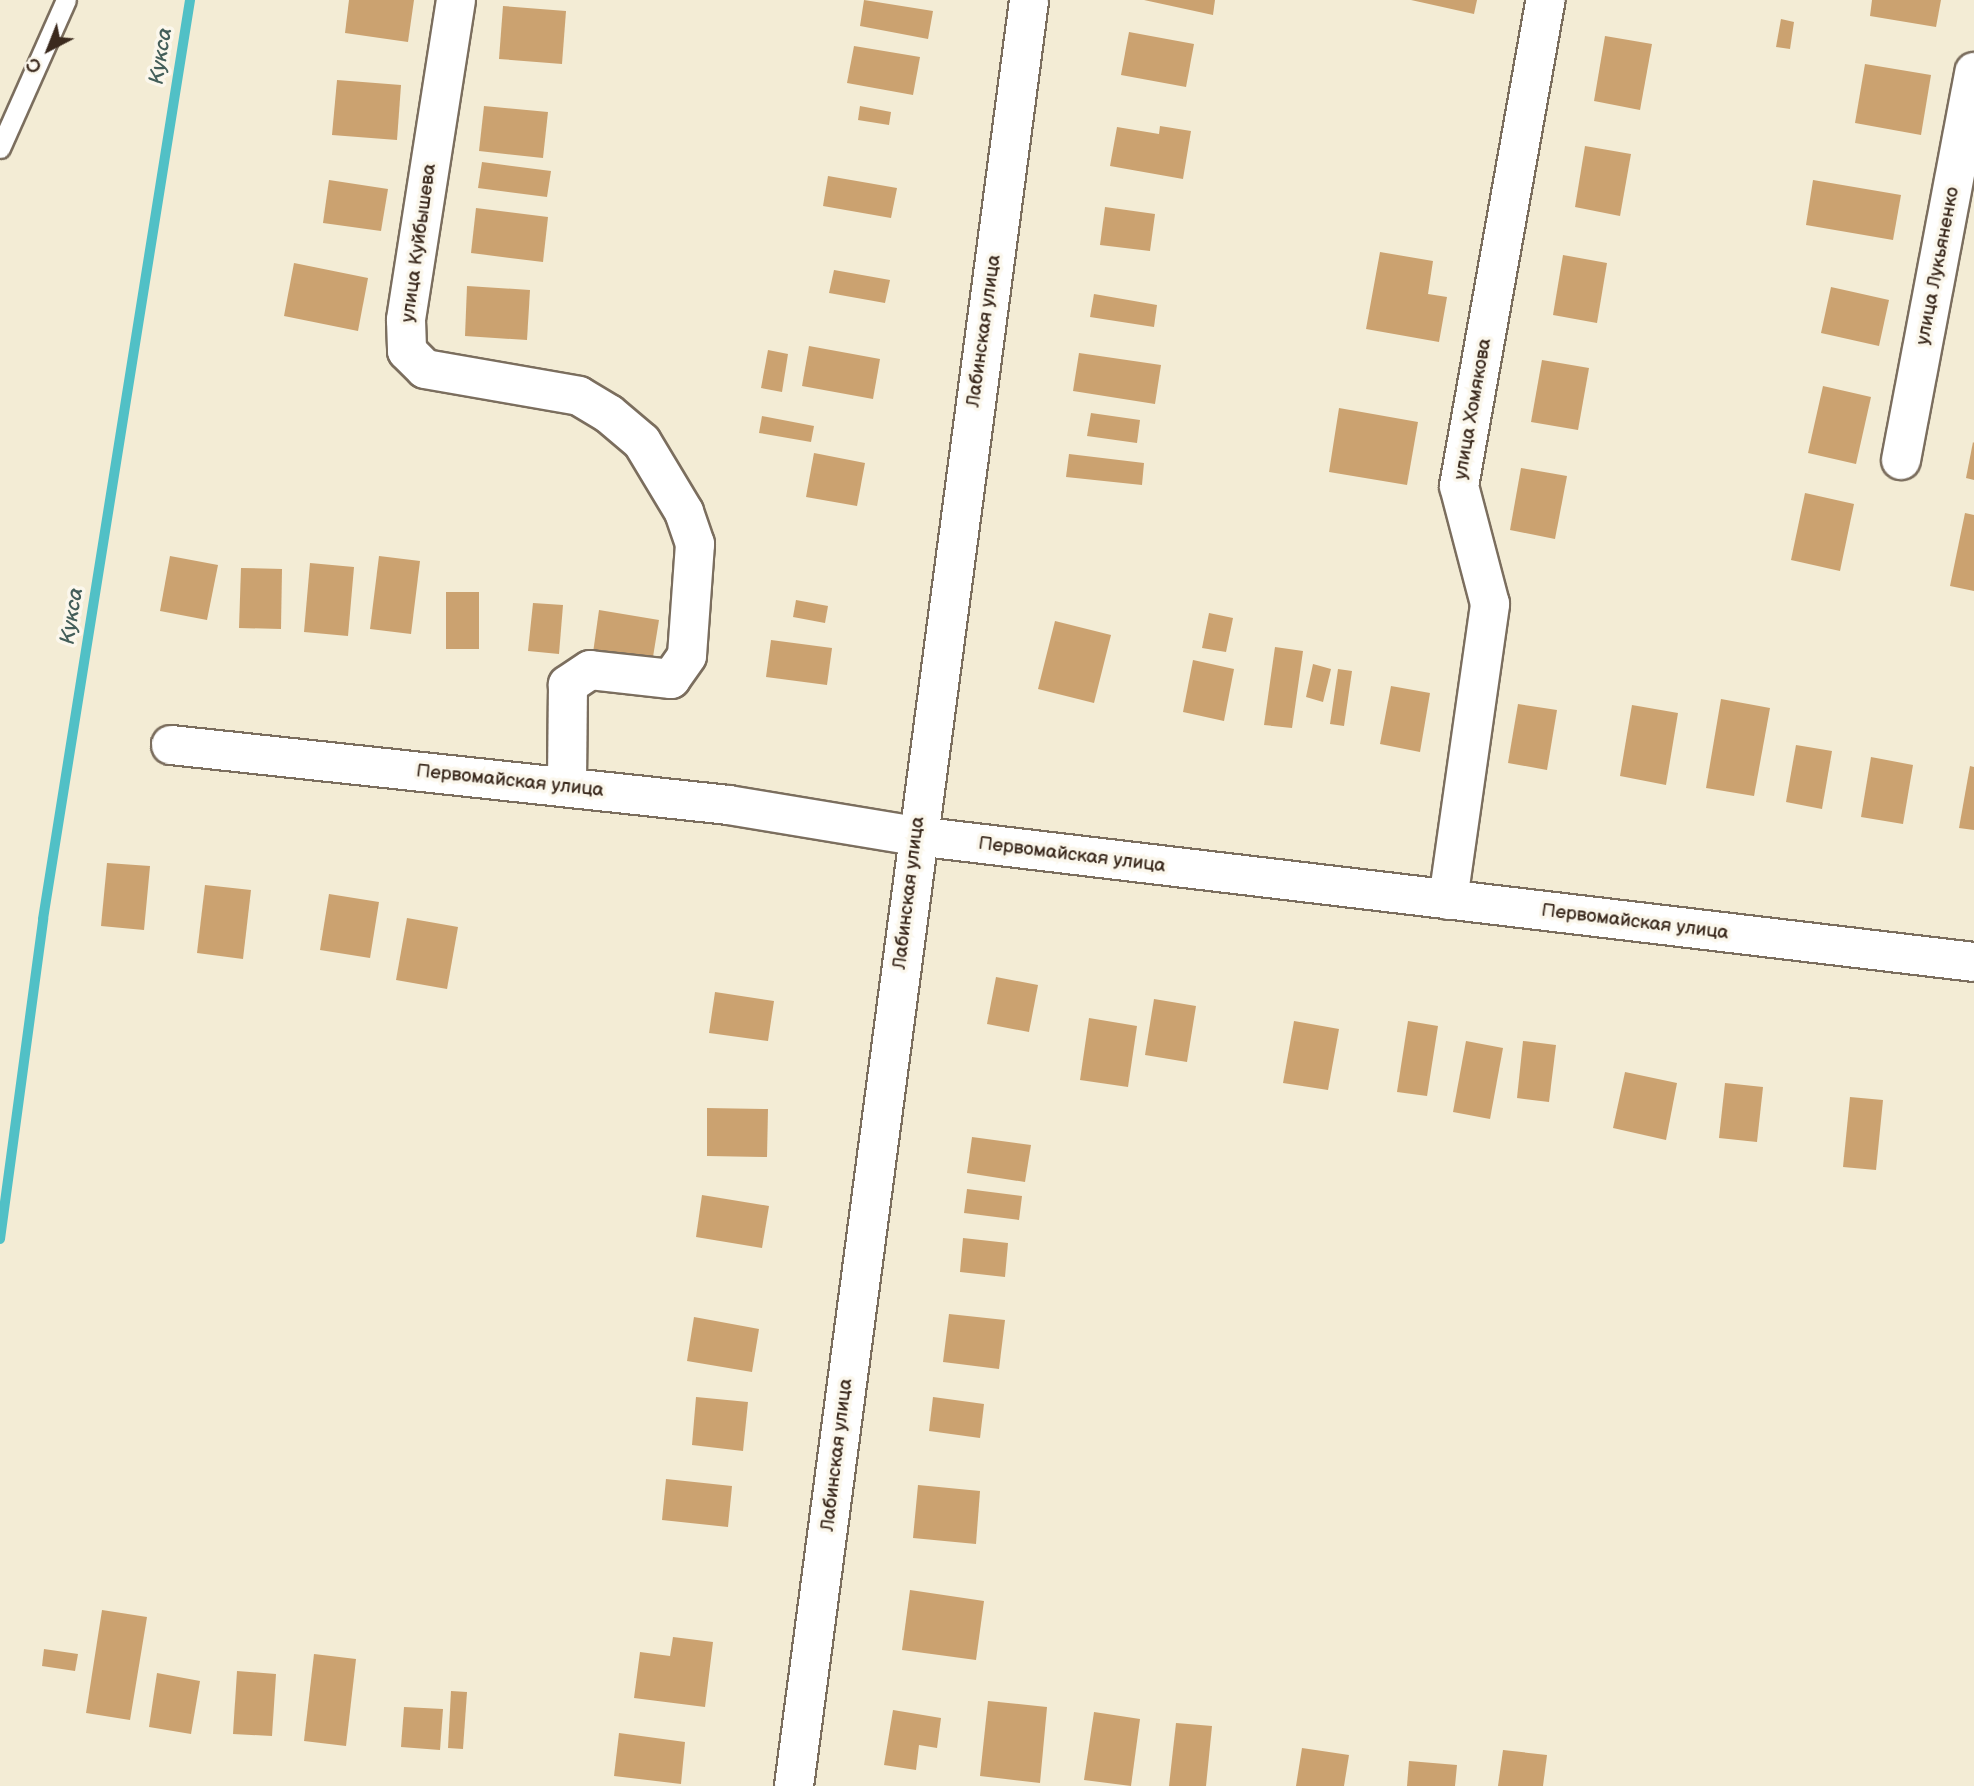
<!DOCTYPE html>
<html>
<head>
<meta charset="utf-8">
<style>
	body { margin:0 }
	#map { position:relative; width:1974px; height:1786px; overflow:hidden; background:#f3ecd5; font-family:"Balsamiq Sans",sans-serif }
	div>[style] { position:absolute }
	.stream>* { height:10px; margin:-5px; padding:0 5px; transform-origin:5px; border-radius:5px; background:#51c0c6 }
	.building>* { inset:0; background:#cba270 }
	.roads { filter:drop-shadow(2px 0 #7b6e5e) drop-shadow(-2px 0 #7b6e5e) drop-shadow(0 2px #7b6e5e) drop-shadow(0 -2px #7b6e5e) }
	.service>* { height:19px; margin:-9.5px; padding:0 9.5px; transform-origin:9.5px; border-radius:9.5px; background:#fff }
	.minor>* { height:38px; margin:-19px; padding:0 19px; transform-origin:19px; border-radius:19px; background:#fff }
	span { translate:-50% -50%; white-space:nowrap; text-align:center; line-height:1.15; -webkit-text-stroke:7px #fbf7ec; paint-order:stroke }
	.street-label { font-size:19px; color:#3b2a1e }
	.water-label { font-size:21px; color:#435e59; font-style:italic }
	.north { position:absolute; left:14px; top:14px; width:70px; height:70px; -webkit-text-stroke:5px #fbf7ec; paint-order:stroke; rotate:222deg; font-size:19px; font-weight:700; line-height:28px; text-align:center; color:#3b2a1e }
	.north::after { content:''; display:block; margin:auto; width:24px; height:32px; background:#3b2a1e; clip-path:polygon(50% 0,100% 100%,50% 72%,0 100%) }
</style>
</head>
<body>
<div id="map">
	<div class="stream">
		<div style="left:0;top:1239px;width:323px;rotate:-82.3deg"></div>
		<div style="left:43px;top:919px;width:931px;rotate:-80.91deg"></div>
	</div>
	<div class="building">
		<div style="clip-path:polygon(349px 0,414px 0,408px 42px,345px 33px)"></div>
		<div style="clip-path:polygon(864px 0,933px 11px,928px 39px,860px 26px)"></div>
		<div style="clip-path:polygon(1144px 0,1215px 0,1213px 15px)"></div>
		<div style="clip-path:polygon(1411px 0,1477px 0,1474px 14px)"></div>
		<div style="clip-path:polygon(1872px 0,1941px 0,1936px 27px,1870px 16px)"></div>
		<div style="clip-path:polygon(503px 6px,566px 11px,562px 64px,499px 59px)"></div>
		<div style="clip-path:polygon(1781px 19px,1794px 22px,1790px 49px,1776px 47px)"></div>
		<div style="clip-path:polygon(1129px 32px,1194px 44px,1186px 87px,1121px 75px)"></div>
		<div style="clip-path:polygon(1605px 36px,1652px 44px,1640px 110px,1594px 101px)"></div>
		<div style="clip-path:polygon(854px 46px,920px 57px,913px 95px,847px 83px)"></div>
		<div style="clip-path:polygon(1865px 64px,1931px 75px,1921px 135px,1855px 123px)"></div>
		<div style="clip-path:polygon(337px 80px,401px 85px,397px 140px,332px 135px)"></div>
		<div style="clip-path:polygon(484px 106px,548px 112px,543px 158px,479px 151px)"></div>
		<div style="clip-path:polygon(860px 106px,891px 112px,889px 125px,858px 120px)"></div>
		<div style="clip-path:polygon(1160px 126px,1191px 131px,1183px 179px,1110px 166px,1117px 127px,1159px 134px)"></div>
		<div style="clip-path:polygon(1585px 146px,1631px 154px,1620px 216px,1575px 207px)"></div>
		<div style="clip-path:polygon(482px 162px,551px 171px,547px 197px,478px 188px)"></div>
		<div style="clip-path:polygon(828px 176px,897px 188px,891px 218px,823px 206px)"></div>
		<div style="clip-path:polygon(329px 180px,388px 189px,381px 231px,323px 223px)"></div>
		<div style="clip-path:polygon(1813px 180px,1901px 195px,1893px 240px,1806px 225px)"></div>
		<div style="clip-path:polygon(1105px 207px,1155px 214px,1150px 251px,1100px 245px)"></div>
		<div style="clip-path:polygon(476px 208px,548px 217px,543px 262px,471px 253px)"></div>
		<div style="clip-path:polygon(1380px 252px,1433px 261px,1428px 294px,1447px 297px,1439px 342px,1366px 329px)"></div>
		<div style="clip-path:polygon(1563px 255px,1607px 263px,1597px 323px,1553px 315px)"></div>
		<div style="clip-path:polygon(294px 263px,368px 278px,358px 331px,284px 316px)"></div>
		<div style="clip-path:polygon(834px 270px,890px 280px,885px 303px,829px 293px)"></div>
		<div style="clip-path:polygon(467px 286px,530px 290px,527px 340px,465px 336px)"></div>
		<div style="clip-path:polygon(1831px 287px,1889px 300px,1879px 346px,1821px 333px)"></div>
		<div style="clip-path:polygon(1094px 294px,1157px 305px,1154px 327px,1090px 317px)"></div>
		<div style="clip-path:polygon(809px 346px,880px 359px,873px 399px,802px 386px)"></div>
		<div style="clip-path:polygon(768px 350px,788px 354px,782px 392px,761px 388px)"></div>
		<div style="clip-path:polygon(1079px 353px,1161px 365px,1155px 404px,1073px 391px)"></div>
		<div style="clip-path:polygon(1542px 360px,1589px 368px,1578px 430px,1531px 422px)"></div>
		<div style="clip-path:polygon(1823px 386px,1871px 397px,1856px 464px,1808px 453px)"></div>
		<div style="clip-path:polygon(1339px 408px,1418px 422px,1407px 485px,1329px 472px)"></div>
		<div style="clip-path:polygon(1091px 413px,1140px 420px,1137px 443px,1087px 436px)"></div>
		<div style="clip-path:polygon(762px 416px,814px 426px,811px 442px,759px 433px)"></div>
		<div style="clip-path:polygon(1973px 442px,1974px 443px,1974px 480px,1966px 478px)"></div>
		<div style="clip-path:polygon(814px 453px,865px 463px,857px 506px,806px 497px)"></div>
		<div style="clip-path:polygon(1069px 454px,1144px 463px,1142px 485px,1066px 477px)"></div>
		<div style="clip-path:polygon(1521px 468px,1567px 476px,1555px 539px,1510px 530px)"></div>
		<div style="clip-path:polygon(1805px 493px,1854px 504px,1840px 571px,1791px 560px)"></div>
		<div style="clip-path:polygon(1965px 513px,1974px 515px,1974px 591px,1950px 586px)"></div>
		<div style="clip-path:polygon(170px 556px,218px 565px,207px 620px,160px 611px)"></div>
		<div style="clip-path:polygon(379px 556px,420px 561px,411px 634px,370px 629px)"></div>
		<div style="clip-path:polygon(310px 563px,354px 567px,348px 636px,304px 632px)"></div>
		<div style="clip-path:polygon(241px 568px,282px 569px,281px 629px,239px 628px)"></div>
		<div style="clip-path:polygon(446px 592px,479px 592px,479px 649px,446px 649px)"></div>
		<div style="clip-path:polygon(796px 600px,828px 606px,825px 623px,793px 617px)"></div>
		<div style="clip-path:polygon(533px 603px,563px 605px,559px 654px,528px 651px)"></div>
		<div style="clip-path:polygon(599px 610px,659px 620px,652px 663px,593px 653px)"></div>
		<div style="clip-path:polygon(1209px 613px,1233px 618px,1226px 652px,1202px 648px)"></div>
		<div style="clip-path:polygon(1055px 621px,1111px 635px,1094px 703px,1038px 689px)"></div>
		<div style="clip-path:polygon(771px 640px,832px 648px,827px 685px,766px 677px)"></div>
		<div style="clip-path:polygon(1275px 647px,1303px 651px,1292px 728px,1264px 725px)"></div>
		<div style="clip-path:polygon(1193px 660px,1234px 669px,1224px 721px,1183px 712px)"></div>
		<div style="clip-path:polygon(1313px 664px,1331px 669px,1323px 702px,1306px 697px)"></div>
		<div style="clip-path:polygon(1338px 669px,1352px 671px,1344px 726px,1330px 724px)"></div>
		<div style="clip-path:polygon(1391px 686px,1430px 693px,1420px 752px,1380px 744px)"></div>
		<div style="clip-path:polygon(1721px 699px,1770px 708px,1754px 796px,1706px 788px)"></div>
		<div style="clip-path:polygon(1518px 704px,1557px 710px,1547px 770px,1508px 763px)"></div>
		<div style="clip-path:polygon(1632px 705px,1678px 713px,1666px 785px,1620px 776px)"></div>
		<div style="clip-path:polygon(1796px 745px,1832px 751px,1822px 809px,1786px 802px)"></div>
		<div style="clip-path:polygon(1871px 757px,1913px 765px,1903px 824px,1861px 817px)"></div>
		<div style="clip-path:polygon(1970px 766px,1974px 767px,1974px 830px,1959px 828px)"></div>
		<div style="clip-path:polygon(107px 863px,150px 866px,144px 930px,101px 926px)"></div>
		<div style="clip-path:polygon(205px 885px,251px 890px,243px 959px,197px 953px)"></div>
		<div style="clip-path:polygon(329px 894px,379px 902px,370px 958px,320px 950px)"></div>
		<div style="clip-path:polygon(407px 918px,458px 927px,447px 989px,396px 980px)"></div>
		<div style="clip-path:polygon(996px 977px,1038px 985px,1029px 1032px,987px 1024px)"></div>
		<div style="clip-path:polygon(715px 992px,774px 1001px,768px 1041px,709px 1033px)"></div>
		<div style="clip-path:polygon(1154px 999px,1196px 1006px,1187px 1062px,1145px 1055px)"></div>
		<div style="clip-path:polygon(1089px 1018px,1137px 1026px,1128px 1087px,1080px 1080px)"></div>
		<div style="clip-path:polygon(1294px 1021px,1339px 1029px,1328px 1090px,1283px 1083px)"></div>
		<div style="clip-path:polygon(1408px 1021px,1438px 1026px,1427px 1096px,1397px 1092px)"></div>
		<div style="clip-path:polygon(1466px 1041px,1503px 1048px,1490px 1119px,1453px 1112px)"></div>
		<div style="clip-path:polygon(1523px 1041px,1556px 1045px,1549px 1102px,1517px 1098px)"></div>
		<div style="clip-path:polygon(1625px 1072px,1677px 1083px,1666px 1140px,1613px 1128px)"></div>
		<div style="clip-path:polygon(1725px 1083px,1763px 1087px,1757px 1142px,1719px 1138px)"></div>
		<div style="clip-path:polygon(1850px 1097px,1883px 1100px,1876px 1170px,1843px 1167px)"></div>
		<div style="clip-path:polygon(707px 1108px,768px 1109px,767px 1157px,707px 1156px)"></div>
		<div style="clip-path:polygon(972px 1137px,1031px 1145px,1025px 1182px,967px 1173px)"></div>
		<div style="clip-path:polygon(967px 1189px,1022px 1196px,1019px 1220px,964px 1213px)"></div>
		<div style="clip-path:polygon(702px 1195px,769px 1206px,762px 1248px,696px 1237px)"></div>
		<div style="clip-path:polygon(963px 1238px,1008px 1243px,1005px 1277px,960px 1272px)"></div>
		<div style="clip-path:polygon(949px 1314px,1005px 1320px,999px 1369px,943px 1362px)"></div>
		<div style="clip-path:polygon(694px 1317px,759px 1329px,752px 1372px,687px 1361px)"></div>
		<div style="clip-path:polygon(696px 1397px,748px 1402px,743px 1451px,692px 1445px)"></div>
		<div style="clip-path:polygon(933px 1397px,984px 1404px,980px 1438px,929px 1431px)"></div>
		<div style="clip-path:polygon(666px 1479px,732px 1486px,728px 1527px,662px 1520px)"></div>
		<div style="clip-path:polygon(918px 1485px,980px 1491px,976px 1544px,913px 1538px)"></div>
		<div style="clip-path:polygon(910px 1590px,984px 1601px,976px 1660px,902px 1650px)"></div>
		<div style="clip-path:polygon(102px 1610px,147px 1617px,130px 1720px,86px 1713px)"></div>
		<div style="clip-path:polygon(673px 1637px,713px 1642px,705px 1707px,634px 1698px,640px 1652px,670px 1656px)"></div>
		<div style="clip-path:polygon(44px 1649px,78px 1654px,75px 1671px,42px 1666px)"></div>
		<div style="clip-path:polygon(314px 1654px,356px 1659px,346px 1746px,304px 1741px)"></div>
		<div style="clip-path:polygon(237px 1671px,276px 1674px,272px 1736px,233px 1734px)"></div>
		<div style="clip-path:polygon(157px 1673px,200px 1681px,191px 1734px,149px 1727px)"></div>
		<div style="clip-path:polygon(451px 1691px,467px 1692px,463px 1749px,448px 1748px)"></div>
		<div style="clip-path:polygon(988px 1701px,1047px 1707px,1040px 1783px,980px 1776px)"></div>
		<div style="clip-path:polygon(404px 1707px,443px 1709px,440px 1750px,401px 1747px)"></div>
		<div style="clip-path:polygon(893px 1710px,941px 1718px,937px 1748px,919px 1745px,916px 1770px,884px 1765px)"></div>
		<div style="clip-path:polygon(1094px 1712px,1140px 1719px,1131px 1786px,1084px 1780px)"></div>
		<div style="clip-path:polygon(1176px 1723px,1212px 1726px,1206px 1786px,1169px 1786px)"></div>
		<div style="clip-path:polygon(619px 1733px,685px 1742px,681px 1784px,614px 1776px)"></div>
		<div style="clip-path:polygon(1302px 1748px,1349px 1755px,1344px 1786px,1296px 1786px)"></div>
		<div style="clip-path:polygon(1503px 1750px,1547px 1755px,1543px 1786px,1498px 1786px)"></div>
		<div style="clip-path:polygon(1409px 1761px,1457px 1765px,1455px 1786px,1407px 1786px)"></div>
	</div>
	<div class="roads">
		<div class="service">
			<div style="left:0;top:148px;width:162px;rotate:-66deg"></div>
		</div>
		<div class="minor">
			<div style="left:456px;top:0;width:324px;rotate:98.9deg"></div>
			<div style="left:406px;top:320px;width:31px;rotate:88deg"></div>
			<div style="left:407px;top:351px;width:25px;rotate:45deg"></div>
			<div style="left:425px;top:369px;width:156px;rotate:9.9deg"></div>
			<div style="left:579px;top:396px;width:35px;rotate:31deg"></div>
			<div style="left:609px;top:414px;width:43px;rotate:40.3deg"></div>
			<div style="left:642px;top:442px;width:82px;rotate:59deg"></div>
			<div style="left:684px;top:512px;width:34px;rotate:71deg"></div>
			<div style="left:695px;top:544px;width:112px;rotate:94.1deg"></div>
			<div style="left:687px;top:656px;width:28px;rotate:125deg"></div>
			<div style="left:671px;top:679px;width:81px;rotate:-173.7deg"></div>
			<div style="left:590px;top:670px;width:27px;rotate:146deg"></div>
			<div style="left:568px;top:685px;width:101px;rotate:90.6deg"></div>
			<div style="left:1901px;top:460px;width:395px;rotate:-79.3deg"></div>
			<div style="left:171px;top:745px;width:561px;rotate:6.14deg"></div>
			<div style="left:729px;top:805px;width:190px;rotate:9.4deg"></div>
			<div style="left:916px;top:836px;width:1065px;rotate:6.79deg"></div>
			<div style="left:1448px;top:900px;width:299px;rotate:-81.9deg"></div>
			<div style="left:1490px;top:604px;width:122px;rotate:-104.7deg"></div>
			<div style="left:1459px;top:486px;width:494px;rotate:-79.9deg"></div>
			<div style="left:794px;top:1786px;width:1801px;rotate:-82.5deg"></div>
		</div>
	</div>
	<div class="street-label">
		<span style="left:419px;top:243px;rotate:-82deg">улица Куйбышева</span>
		<span style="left:1938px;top:266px;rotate:-79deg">улица Лукьяненко</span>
		<span style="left:984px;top:331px;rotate:-82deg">Лабинская улица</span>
		<span style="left:1473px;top:409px;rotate:-80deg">улица Хомякова</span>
		<span style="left:510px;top:781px;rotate:6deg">Первомайская улица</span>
		<span style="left:1072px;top:855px;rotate:7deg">Первомайская улица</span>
		<span style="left:909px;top:893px;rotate:-83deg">Лабинская улица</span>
		<span style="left:1635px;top:922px;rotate:7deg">Первомайская улица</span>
		<span style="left:837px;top:1455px;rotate:-83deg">Лабинская улица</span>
	</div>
	<div class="water-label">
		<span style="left:161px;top:56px;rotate:-81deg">Кукса</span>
		<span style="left:72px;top:616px;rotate:-81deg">Кукса</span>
	</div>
	<div class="north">С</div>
</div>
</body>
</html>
